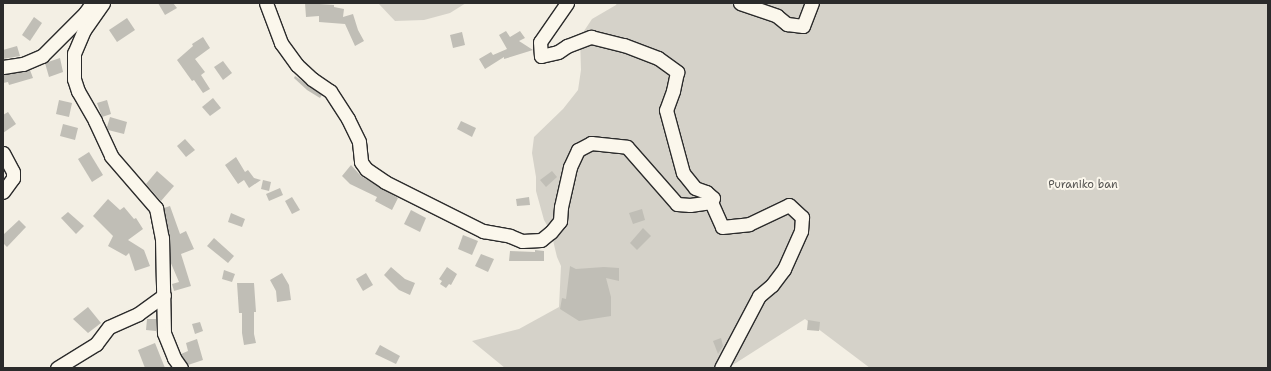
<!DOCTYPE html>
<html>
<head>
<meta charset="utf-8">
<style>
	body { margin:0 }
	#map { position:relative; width:1271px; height:371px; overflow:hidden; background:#f3efe4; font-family:"Shantell Sans",sans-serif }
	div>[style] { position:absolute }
	.green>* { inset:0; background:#d5d2c9 }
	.building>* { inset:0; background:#c0beb6 }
	.roads { filter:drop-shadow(1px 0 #2b2b2b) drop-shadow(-1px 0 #2b2b2b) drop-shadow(0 1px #2b2b2b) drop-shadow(0 -1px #2b2b2b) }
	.minor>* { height:13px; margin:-6.5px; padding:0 6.5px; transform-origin:6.5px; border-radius:6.5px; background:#fbf7ec }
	span { translate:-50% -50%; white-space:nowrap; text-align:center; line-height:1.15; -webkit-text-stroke:4px #fbf7ec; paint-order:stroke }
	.park-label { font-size:11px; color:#565552 }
	.frame { position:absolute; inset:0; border:4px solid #2b2b2b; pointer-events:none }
</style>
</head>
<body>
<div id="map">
	<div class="green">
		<div style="clip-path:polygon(378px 3px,466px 3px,450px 13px,424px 20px,395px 21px)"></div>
		<div style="clip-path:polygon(617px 3px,1268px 3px,1268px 368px,870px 368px,805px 319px,728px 368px,505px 368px,472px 341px,519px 329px,559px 307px,561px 266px,557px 257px,551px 232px,544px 220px,536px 191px,536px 177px,532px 153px,534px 137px,563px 109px,578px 90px,581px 70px,580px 37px,592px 19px,616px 5px)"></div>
	</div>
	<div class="building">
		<div style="clip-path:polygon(158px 3px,173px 3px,177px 8px,165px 15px)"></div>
		<div style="clip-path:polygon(305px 3px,334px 5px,334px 7px,344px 9px,343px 17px,353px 14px,358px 30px,364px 41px,355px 46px,345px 24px,319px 22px,319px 16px,306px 17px)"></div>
		<div style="clip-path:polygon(34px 17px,42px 23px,30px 41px,22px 35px)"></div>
		<div style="clip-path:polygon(127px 18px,135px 30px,117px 42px,109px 30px)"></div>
		<div style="clip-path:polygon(506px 31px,510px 37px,520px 31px,525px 38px,519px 41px,533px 50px,504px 59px,504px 57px,485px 69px,479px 59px,491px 52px,493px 55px,507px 49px,499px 35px)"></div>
		<div style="clip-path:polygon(462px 32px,465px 45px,453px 48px,450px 35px)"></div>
		<div style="clip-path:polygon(203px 37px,210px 48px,195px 59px,205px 72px,201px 75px,210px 89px,203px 93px,194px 80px,192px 81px,177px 60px,193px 46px,192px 44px)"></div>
		<div style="clip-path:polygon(17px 46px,20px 56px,3px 59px,3px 50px)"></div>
		<div style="clip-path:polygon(60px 58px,63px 72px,49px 77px,45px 63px)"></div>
		<div style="clip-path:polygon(223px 61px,232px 73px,223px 80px,214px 67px)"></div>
		<div style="clip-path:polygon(30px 70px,33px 78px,9px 85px,8px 82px,3px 83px,3px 75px)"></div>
		<div style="clip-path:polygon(295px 76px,322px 95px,320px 98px,307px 90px,294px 78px)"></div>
		<div style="clip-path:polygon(213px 98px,221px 108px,210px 116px,202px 107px)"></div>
		<div style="clip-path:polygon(59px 100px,72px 103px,69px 117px,56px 114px)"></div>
		<div style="clip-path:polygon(107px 100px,111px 114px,102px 117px,97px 103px)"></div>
		<div style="clip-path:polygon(8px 112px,16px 124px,3px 133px,3px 115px)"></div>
		<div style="clip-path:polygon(110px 117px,127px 122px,124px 134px,108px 130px,107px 127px)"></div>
		<div style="clip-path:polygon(461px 121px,476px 128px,472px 137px,457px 129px)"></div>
		<div style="clip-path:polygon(63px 124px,78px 128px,75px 140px,60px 136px)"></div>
		<div style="clip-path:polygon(185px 139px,195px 150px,186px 157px,177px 146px)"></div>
		<div style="clip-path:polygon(89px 152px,103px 175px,92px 182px,78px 159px)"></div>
		<div style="clip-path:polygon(236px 157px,245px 172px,248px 170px,254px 178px,261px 180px,249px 188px,244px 180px,238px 184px,225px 165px)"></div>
		<div style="clip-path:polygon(351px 165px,361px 176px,398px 198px,392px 210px,375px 201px,377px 197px,350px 184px,342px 176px)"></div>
		<div style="clip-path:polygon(157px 171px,174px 186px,161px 201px,146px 184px)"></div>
		<div style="clip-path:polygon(552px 171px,557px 177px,546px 187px,540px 180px)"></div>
		<div style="clip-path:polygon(263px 180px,271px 182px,269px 191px,261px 189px)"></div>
		<div style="clip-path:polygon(280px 188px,283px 195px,269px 201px,266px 194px)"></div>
		<div style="clip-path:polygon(292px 197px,300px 210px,292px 214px,285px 201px)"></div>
		<div style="clip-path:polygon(529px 197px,530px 205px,517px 206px,516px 199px)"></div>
		<div style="clip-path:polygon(108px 199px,120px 210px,124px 207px,134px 219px,136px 218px,143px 229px,128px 240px,144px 250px,150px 266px,135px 271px,129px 253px,126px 256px,108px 246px,113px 236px,93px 216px)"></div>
		<div style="clip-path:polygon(170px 206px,180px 234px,186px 231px,194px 249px,181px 254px,191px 286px,174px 291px,172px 284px,179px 282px,170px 261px,170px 237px,164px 208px)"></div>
		<div style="clip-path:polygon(642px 209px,645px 220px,633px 224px,629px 213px)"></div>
		<div style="clip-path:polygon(411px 210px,426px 218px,420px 232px,404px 224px)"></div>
		<div style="clip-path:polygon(68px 212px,84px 226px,76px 234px,61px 218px)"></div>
		<div style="clip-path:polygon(231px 213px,245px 219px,242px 227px,228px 222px)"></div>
		<div style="clip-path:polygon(19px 220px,26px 227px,7px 247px,3px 243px,3px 235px)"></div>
		<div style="clip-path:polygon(643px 228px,651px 236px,637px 250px,630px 243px)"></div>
		<div style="clip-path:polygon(463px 235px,478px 241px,472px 255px,458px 249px)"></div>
		<div style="clip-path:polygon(214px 238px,234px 256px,228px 263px,207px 246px)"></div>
		<div style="clip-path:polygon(535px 250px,544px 251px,544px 261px,509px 261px,510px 251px,535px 252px)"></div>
		<div style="clip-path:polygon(481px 254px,494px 259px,488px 272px,475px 266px)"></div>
		<div style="clip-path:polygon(570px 266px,576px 269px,604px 267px,619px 268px,619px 281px,606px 278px,611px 297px,611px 316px,579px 321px,560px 309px,562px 298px,566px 299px)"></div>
		<div style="clip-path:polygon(391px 267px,405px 279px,415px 283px,410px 295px,399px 290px,384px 275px)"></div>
		<div style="clip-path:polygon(447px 267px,457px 274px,451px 285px,449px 284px,446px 288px,440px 284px,442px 281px,439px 279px)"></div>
		<div style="clip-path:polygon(224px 270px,235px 274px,232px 282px,222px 279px)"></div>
		<div style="clip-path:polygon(282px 273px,289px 285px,291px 300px,277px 302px,276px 291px,270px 280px)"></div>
		<div style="clip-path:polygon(366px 273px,373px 285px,363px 291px,356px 279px)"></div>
		<div style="clip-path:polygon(237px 283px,254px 283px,256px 312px,254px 312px,254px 334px,256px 343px,244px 345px,242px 333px,242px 313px,239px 313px)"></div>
		<div style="clip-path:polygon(88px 307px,101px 323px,88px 333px,73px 319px)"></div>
		<div style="clip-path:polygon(147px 319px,156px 319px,156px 331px,146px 330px)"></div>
		<div style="clip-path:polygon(808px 320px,820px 322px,819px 331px,807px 330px)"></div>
		<div style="clip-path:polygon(200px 322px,203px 331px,195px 334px,192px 324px)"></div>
		<div style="clip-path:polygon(721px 338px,723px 346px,718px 354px,713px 341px)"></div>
		<div style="clip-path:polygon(197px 339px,203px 360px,188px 365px,181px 354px,188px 351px,186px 343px)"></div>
		<div style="clip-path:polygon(155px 343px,165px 368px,145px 368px,138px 350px)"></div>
		<div style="clip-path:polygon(380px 345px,400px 356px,396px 364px,375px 354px)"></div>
	</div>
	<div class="roads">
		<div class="minor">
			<div style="left:103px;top:3px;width:33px;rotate:125deg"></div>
			<div style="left:84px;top:30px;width:25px;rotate:113deg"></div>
			<div style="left:74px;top:53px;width:26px;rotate:90deg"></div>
			<div style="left:74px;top:79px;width:13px;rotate:72deg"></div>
			<div style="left:78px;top:91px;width:34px;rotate:60deg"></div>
			<div style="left:95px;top:121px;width:38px;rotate:65deg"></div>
			<div style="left:111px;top:156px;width:69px;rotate:49.1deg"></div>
			<div style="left:156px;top:208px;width:31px;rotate:79deg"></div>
			<div style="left:162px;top:238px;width:95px;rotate:88.8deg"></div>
			<div style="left:164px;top:333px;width:27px;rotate:68deg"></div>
			<div style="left:174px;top:358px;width:12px;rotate:55deg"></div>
			<div style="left:266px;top:3px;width:43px;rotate:69.4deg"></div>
			<div style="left:281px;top:43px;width:27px;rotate:54deg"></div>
			<div style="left:297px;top:65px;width:21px;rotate:43deg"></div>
			<div style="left:312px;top:79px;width:22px;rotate:34deg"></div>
			<div style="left:330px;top:91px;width:33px;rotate:57deg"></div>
			<div style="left:348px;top:119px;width:25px;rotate:64deg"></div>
			<div style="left:359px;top:142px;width:20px;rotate:84deg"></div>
			<div style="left:361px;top:162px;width:9px;rotate:54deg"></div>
			<div style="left:366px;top:169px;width:23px;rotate:34deg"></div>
			<div style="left:385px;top:182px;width:110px;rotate:26.6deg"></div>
			<div style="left:483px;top:231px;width:27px;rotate:10deg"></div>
			<div style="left:510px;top:236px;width:13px;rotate:23deg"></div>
			<div style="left:522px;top:241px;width:19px;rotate:-3deg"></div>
			<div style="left:541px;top:240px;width:13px;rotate:-39deg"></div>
			<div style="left:551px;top:232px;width:14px;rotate:-51deg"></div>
			<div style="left:560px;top:221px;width:14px;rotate:-86deg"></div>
			<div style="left:561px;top:207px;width:41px;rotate:-77.3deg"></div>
			<div style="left:570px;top:167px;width:19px;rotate:-65deg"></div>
			<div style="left:578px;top:150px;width:15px;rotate:-28deg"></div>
			<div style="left:591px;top:143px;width:36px;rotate:6deg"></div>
			<div style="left:627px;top:147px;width:76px;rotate:48.7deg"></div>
			<div style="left:677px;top:204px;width:13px;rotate:4deg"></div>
			<div style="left:690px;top:205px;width:21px;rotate:-8deg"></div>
			<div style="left:711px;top:202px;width:27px;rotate:66deg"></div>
			<div style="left:722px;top:227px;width:27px;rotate:-6deg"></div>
			<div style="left:749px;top:224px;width:44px;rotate:-25.4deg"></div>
			<div style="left:789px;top:205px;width:18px;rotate:43deg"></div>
			<div style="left:802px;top:217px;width:14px;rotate:94deg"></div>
			<div style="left:801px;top:231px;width:42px;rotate:114.1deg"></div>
			<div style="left:784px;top:269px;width:20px;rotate:127deg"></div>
			<div style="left:772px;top:285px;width:17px;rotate:140deg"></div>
			<div style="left:759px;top:296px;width:81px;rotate:117.8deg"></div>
			<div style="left:567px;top:3px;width:47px;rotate:124.7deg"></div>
			<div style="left:540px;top:42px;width:14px;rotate:86deg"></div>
			<div style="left:541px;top:56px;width:17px;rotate:-13deg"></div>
			<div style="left:558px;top:52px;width:11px;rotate:-34deg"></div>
			<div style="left:567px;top:46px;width:26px;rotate:-21deg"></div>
			<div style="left:591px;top:37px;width:34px;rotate:14deg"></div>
			<div style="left:624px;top:45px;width:36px;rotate:21deg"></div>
			<div style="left:658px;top:58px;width:24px;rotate:36deg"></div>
			<div style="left:677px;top:72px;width:19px;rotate:102deg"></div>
			<div style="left:673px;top:91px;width:20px;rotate:110deg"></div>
			<div style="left:666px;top:110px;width:65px;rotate:74.9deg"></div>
			<div style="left:683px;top:173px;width:19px;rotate:51deg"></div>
			<div style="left:695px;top:188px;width:12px;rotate:20deg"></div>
			<div style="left:706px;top:192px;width:9px;rotate:41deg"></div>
			<div style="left:713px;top:198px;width:4px;rotate:117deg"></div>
			<div style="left:740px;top:3px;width:39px;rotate:19deg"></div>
			<div style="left:777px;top:16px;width:13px;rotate:39deg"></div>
			<div style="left:787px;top:24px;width:16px;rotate:7deg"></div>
			<div style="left:803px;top:26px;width:25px;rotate:-69deg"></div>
			<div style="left:3px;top:67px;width:20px;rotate:-9deg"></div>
			<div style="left:23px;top:64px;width:21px;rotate:-23deg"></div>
			<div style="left:42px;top:56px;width:61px;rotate:-45deg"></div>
			<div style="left:85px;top:13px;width:12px;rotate:-55deg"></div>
			<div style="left:3px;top:153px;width:21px;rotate:62deg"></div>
			<div style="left:13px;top:172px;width:6px;rotate:90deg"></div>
			<div style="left:13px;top:178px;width:17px;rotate:126deg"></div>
			<div style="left:57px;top:368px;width:46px;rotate:-31.6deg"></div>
			<div style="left:96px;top:344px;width:21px;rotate:-53deg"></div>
			<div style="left:109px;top:327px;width:32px;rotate:-24deg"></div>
			<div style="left:138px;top:314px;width:32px;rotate:-36deg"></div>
		</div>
	</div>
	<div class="park-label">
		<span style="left:1083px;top:185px">Puraniko ban</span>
	</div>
	<div class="frame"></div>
</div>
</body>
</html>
